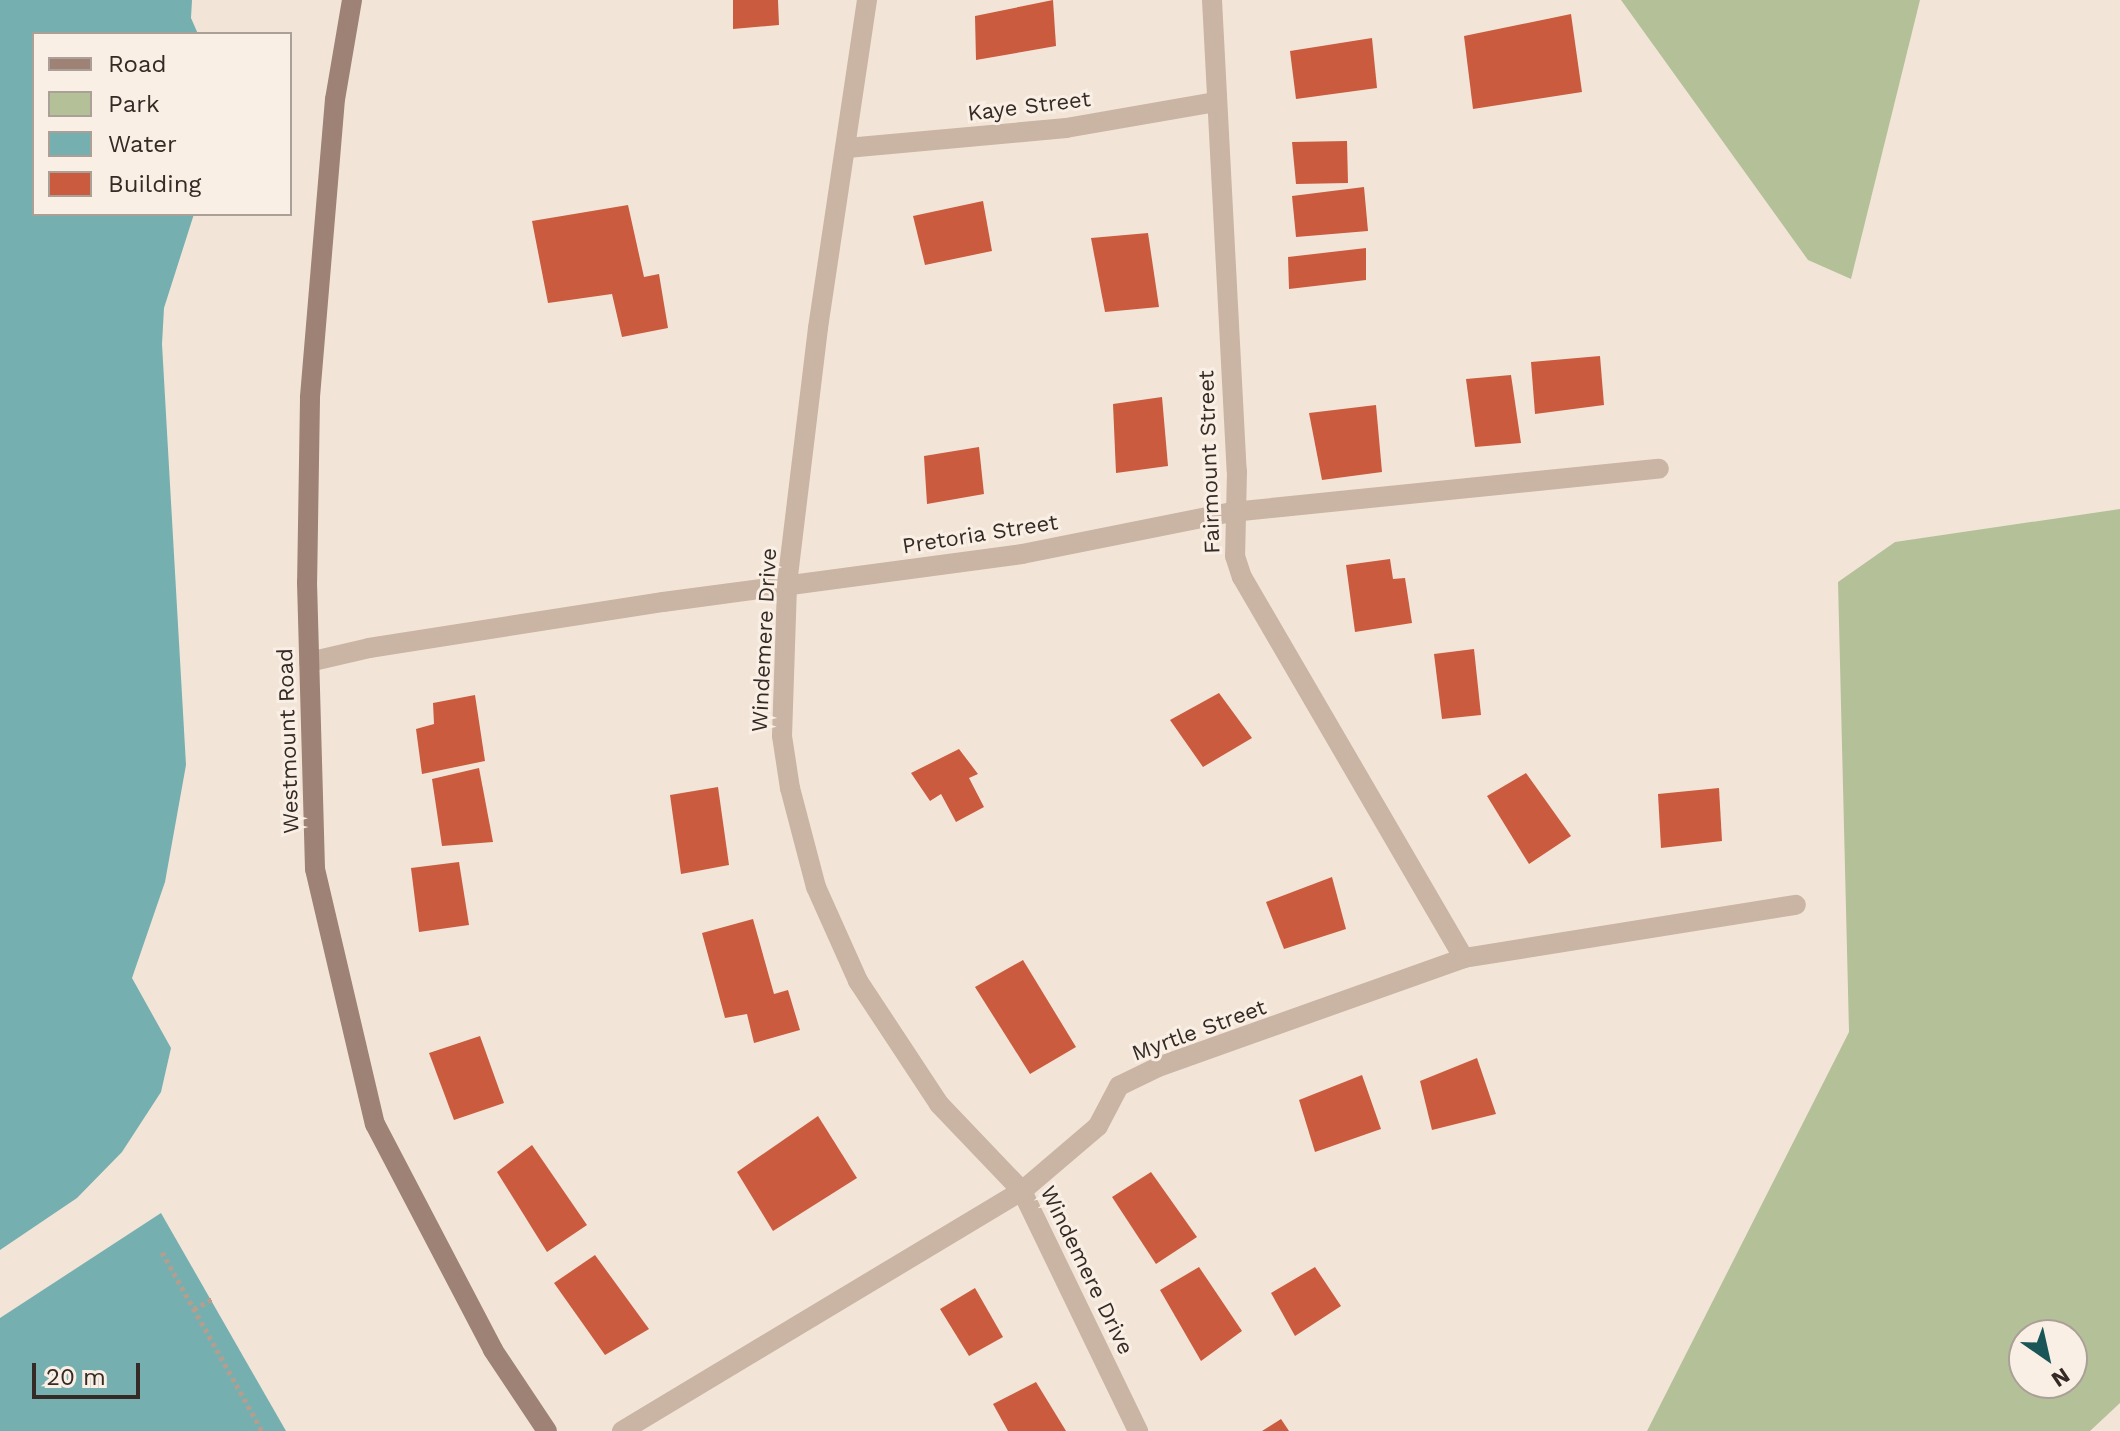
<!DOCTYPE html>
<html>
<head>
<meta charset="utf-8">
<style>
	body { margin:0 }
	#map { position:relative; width:2120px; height:1431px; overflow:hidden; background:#f2e5d8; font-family:"Work Sans",sans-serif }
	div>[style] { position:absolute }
	.green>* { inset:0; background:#b4c198 }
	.water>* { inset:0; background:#76afaf }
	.building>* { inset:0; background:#ca5b3e }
	.path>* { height:5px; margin-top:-2.5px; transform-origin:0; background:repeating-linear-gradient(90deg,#b69e8e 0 4px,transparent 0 8px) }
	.minor>* { height:20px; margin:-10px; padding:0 10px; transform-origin:10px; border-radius:10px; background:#cab4a4 }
	.secondary>* { height:20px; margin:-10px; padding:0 10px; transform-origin:10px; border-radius:10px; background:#9d8275 }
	span { translate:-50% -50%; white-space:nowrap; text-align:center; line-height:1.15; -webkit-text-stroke:6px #f9efe4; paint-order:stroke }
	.street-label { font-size:22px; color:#352a26 }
	.legend { position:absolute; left:32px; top:32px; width:260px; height:184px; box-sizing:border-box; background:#f9efe4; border:2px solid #aba098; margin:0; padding:10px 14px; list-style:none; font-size:24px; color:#352a26 }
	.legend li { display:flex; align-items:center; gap:16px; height:40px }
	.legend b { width:40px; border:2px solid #aba098 }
	.north { position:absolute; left:2008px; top:1319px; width:80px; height:80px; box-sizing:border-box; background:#f9efe4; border:2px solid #aba098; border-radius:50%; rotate:146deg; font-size:22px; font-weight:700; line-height:32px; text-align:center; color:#352a26 }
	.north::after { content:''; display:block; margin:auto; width:28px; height:36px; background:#1a5557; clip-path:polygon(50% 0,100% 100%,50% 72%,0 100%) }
	.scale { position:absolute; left:32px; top:1363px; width:108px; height:36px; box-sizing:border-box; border:4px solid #352a26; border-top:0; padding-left:10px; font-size:24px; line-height:28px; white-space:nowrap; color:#352a26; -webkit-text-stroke:6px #f9efe4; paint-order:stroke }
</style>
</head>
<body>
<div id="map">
	<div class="green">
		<div style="clip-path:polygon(1621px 0,1920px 0,1851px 279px,1808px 260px)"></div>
		<div style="clip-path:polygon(evenodd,2120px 509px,2120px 1403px,2090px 1431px,1647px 1431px,1849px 1032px,1838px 582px,1895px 542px,2120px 509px,2024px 1335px,2072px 1335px,2072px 1383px,2024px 1383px,2024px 1335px)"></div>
	</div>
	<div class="water">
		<div style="clip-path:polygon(0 0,192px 0,191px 18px,198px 34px,34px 34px,34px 214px,194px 214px,164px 308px,162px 344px,186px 765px,165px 882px,132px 978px,171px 1048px,161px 1092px,122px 1152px,77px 1198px,0 1250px)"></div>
		<div style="clip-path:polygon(161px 1213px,286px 1431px,0 1431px,0 1318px)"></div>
	</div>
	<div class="building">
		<div style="clip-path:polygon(733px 0,778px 0,779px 25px,733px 29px)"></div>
		<div style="clip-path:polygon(1053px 0,1056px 46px,976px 60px,975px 16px)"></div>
		<div style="clip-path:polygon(1571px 14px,1582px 92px,1473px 109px,1464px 36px)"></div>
		<div style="clip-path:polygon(1372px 38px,1377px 88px,1296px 99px,1290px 51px)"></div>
		<div style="clip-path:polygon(1347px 141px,1348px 183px,1296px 184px,1292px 142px)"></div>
		<div style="clip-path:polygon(1364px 187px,1368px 231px,1296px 237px,1292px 196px)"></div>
		<div style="clip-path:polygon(983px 201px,992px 251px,925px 265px,913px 216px)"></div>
		<div style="clip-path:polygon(628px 205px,644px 277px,659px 274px,668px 328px,622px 337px,612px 294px,548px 303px,532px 221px)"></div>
		<div style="clip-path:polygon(1148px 233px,1159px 307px,1105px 312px,1091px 238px)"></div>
		<div style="clip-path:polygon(1366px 248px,1366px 280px,1289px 289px,1288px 257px)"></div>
		<div style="clip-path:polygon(1600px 356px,1604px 405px,1535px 414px,1531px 362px)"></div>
		<div style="clip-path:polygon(1511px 375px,1521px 443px,1475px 447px,1466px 379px)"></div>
		<div style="clip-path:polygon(1162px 397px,1168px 466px,1116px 473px,1113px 404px)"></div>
		<div style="clip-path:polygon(1376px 405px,1382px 472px,1322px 480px,1309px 413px)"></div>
		<div style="clip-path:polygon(979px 447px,984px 494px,927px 504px,924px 456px)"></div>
		<div style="clip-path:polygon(1390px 559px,1393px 579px,1405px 578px,1412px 623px,1355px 632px,1346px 565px)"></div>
		<div style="clip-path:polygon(1474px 649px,1481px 715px,1442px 719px,1434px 654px)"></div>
		<div style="clip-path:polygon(1219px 693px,1252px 738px,1203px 767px,1170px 720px)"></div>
		<div style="clip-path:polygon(475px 695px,485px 761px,422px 774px,416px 729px,434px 724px,433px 703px)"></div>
		<div style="clip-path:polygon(959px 749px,978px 774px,969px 778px,984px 807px,956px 822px,941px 794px,930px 801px,911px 773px)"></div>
		<div style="clip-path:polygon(479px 768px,493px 842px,442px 846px,432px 779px)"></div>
		<div style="clip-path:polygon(1526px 773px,1571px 836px,1529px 864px,1487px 796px)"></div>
		<div style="clip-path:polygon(718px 787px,729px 865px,681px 874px,670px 795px)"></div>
		<div style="clip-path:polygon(1719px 788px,1722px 841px,1661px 848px,1658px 794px)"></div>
		<div style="clip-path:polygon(459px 862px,469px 925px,419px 932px,411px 868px)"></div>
		<div style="clip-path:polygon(1332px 877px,1346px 929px,1284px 949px,1266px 902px)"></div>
		<div style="clip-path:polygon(753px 919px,774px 994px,788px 990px,800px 1030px,754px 1043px,747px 1014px,725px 1018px,702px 933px)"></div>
		<div style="clip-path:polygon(1023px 960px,1076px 1047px,1030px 1074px,975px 987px)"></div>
		<div style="clip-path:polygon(480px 1036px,504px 1103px,454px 1120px,429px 1053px)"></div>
		<div style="clip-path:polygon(1477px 1058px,1496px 1114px,1432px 1130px,1420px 1081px)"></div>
		<div style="clip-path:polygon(1362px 1075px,1381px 1129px,1315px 1152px,1299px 1100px)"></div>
		<div style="clip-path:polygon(818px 1116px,857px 1178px,773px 1231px,737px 1172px)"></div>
		<div style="clip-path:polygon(532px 1145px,587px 1225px,547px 1252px,497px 1172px)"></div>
		<div style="clip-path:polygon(1151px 1172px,1197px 1237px,1156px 1264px,1112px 1197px)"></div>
		<div style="clip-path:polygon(595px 1255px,649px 1329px,605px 1355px,554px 1283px)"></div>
		<div style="clip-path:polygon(1199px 1267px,1242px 1331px,1201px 1361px,1160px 1290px)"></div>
		<div style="clip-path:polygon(1315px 1267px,1341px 1306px,1295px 1336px,1271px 1293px)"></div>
		<div style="clip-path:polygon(975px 1288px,1003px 1337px,969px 1356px,940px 1309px)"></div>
		<div style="clip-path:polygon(1036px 1382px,1066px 1431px,1008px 1431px,993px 1404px)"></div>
		<div style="clip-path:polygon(1281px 1419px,1289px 1431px,1262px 1431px)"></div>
	</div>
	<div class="path">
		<div style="left:162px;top:1252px;width:205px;rotate:60.8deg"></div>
		<div style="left:194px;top:1309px;width:21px;rotate:-29deg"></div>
	</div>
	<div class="minor">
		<div style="left:867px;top:0;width:332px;rotate:98.5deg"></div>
		<div style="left:818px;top:328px;width:260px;rotate:96.9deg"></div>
		<div style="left:787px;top:586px;width:150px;rotate:91.9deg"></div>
		<div style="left:782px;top:736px;width:53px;rotate:81.3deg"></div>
		<div style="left:790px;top:788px;width:102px;rotate:75.3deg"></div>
		<div style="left:816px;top:887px;width:103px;rotate:65.9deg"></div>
		<div style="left:858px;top:981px;width:147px;rotate:56.6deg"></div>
		<div style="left:939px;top:1104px;width:120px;rotate:46.3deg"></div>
		<div style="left:1022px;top:1191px;width:267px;rotate:64.2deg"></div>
		<div style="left:1212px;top:0;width:472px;rotate:87deg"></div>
		<div style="left:1237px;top:471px;width:85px;rotate:91.3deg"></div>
		<div style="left:1235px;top:556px;width:22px;rotate:72deg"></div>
		<div style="left:1242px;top:577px;width:441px;rotate:59.8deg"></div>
		<div style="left:847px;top:148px;width:220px;rotate:-5.2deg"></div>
		<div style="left:1066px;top:128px;width:151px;rotate:-9.9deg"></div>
		<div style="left:309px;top:662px;width:62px;rotate:-13.1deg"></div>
		<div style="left:369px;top:648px;width:298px;rotate:-8.9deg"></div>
		<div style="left:663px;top:602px;width:362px;rotate:-7.6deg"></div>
		<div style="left:1022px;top:554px;width:214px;rotate:-11.3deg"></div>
		<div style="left:1232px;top:512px;width:429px;rotate:-5.8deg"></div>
		<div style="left:622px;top:1431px;width:466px;rotate:-31deg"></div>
		<div style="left:1022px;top:1191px;width:100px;rotate:-40.5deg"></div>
		<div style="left:1098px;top:1126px;width:45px;rotate:-62.3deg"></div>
		<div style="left:1119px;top:1086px;width:43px;rotate:-26deg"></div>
		<div style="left:1158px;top:1067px;width:325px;rotate:-19.6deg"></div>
		<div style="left:1464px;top:958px;width:336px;rotate:-9.1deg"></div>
	</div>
	<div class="secondary">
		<div style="left:352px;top:0;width:100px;rotate:99.7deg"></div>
		<div style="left:335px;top:99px;width:300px;rotate:94.8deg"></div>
		<div style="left:310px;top:398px;width:184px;rotate:90.9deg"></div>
		<div style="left:307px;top:582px;width:287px;rotate:88.4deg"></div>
		<div style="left:315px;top:869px;width:262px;rotate:76.8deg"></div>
		<div style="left:375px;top:1124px;width:255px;rotate:62.4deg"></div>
		<div style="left:493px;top:1350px;width:97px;rotate:56.3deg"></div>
	</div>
	<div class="street-label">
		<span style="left:1029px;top:106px;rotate:-7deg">Kaye Street</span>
		<span style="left:1209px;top:462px;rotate:-92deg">Fairmount Street</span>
		<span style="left:980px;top:534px;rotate:-9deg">Pretoria Street</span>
		<span style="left:764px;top:640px;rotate:-87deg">Windemere Drive</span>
		<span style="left:288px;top:741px;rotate:-92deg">Westmount Road</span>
		<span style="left:1199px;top:1030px;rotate:-20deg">Myrtle Street</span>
		<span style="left:1087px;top:1270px;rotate:64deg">Windemere Drive</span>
	</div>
	<ul class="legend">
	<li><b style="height:10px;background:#9d8275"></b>Road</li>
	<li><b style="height:22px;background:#b4c198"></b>Park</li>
	<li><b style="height:22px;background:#76afaf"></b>Water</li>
	<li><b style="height:22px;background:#ca5b3e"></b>Building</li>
	</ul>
	<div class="north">N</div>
	<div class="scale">20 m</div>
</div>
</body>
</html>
